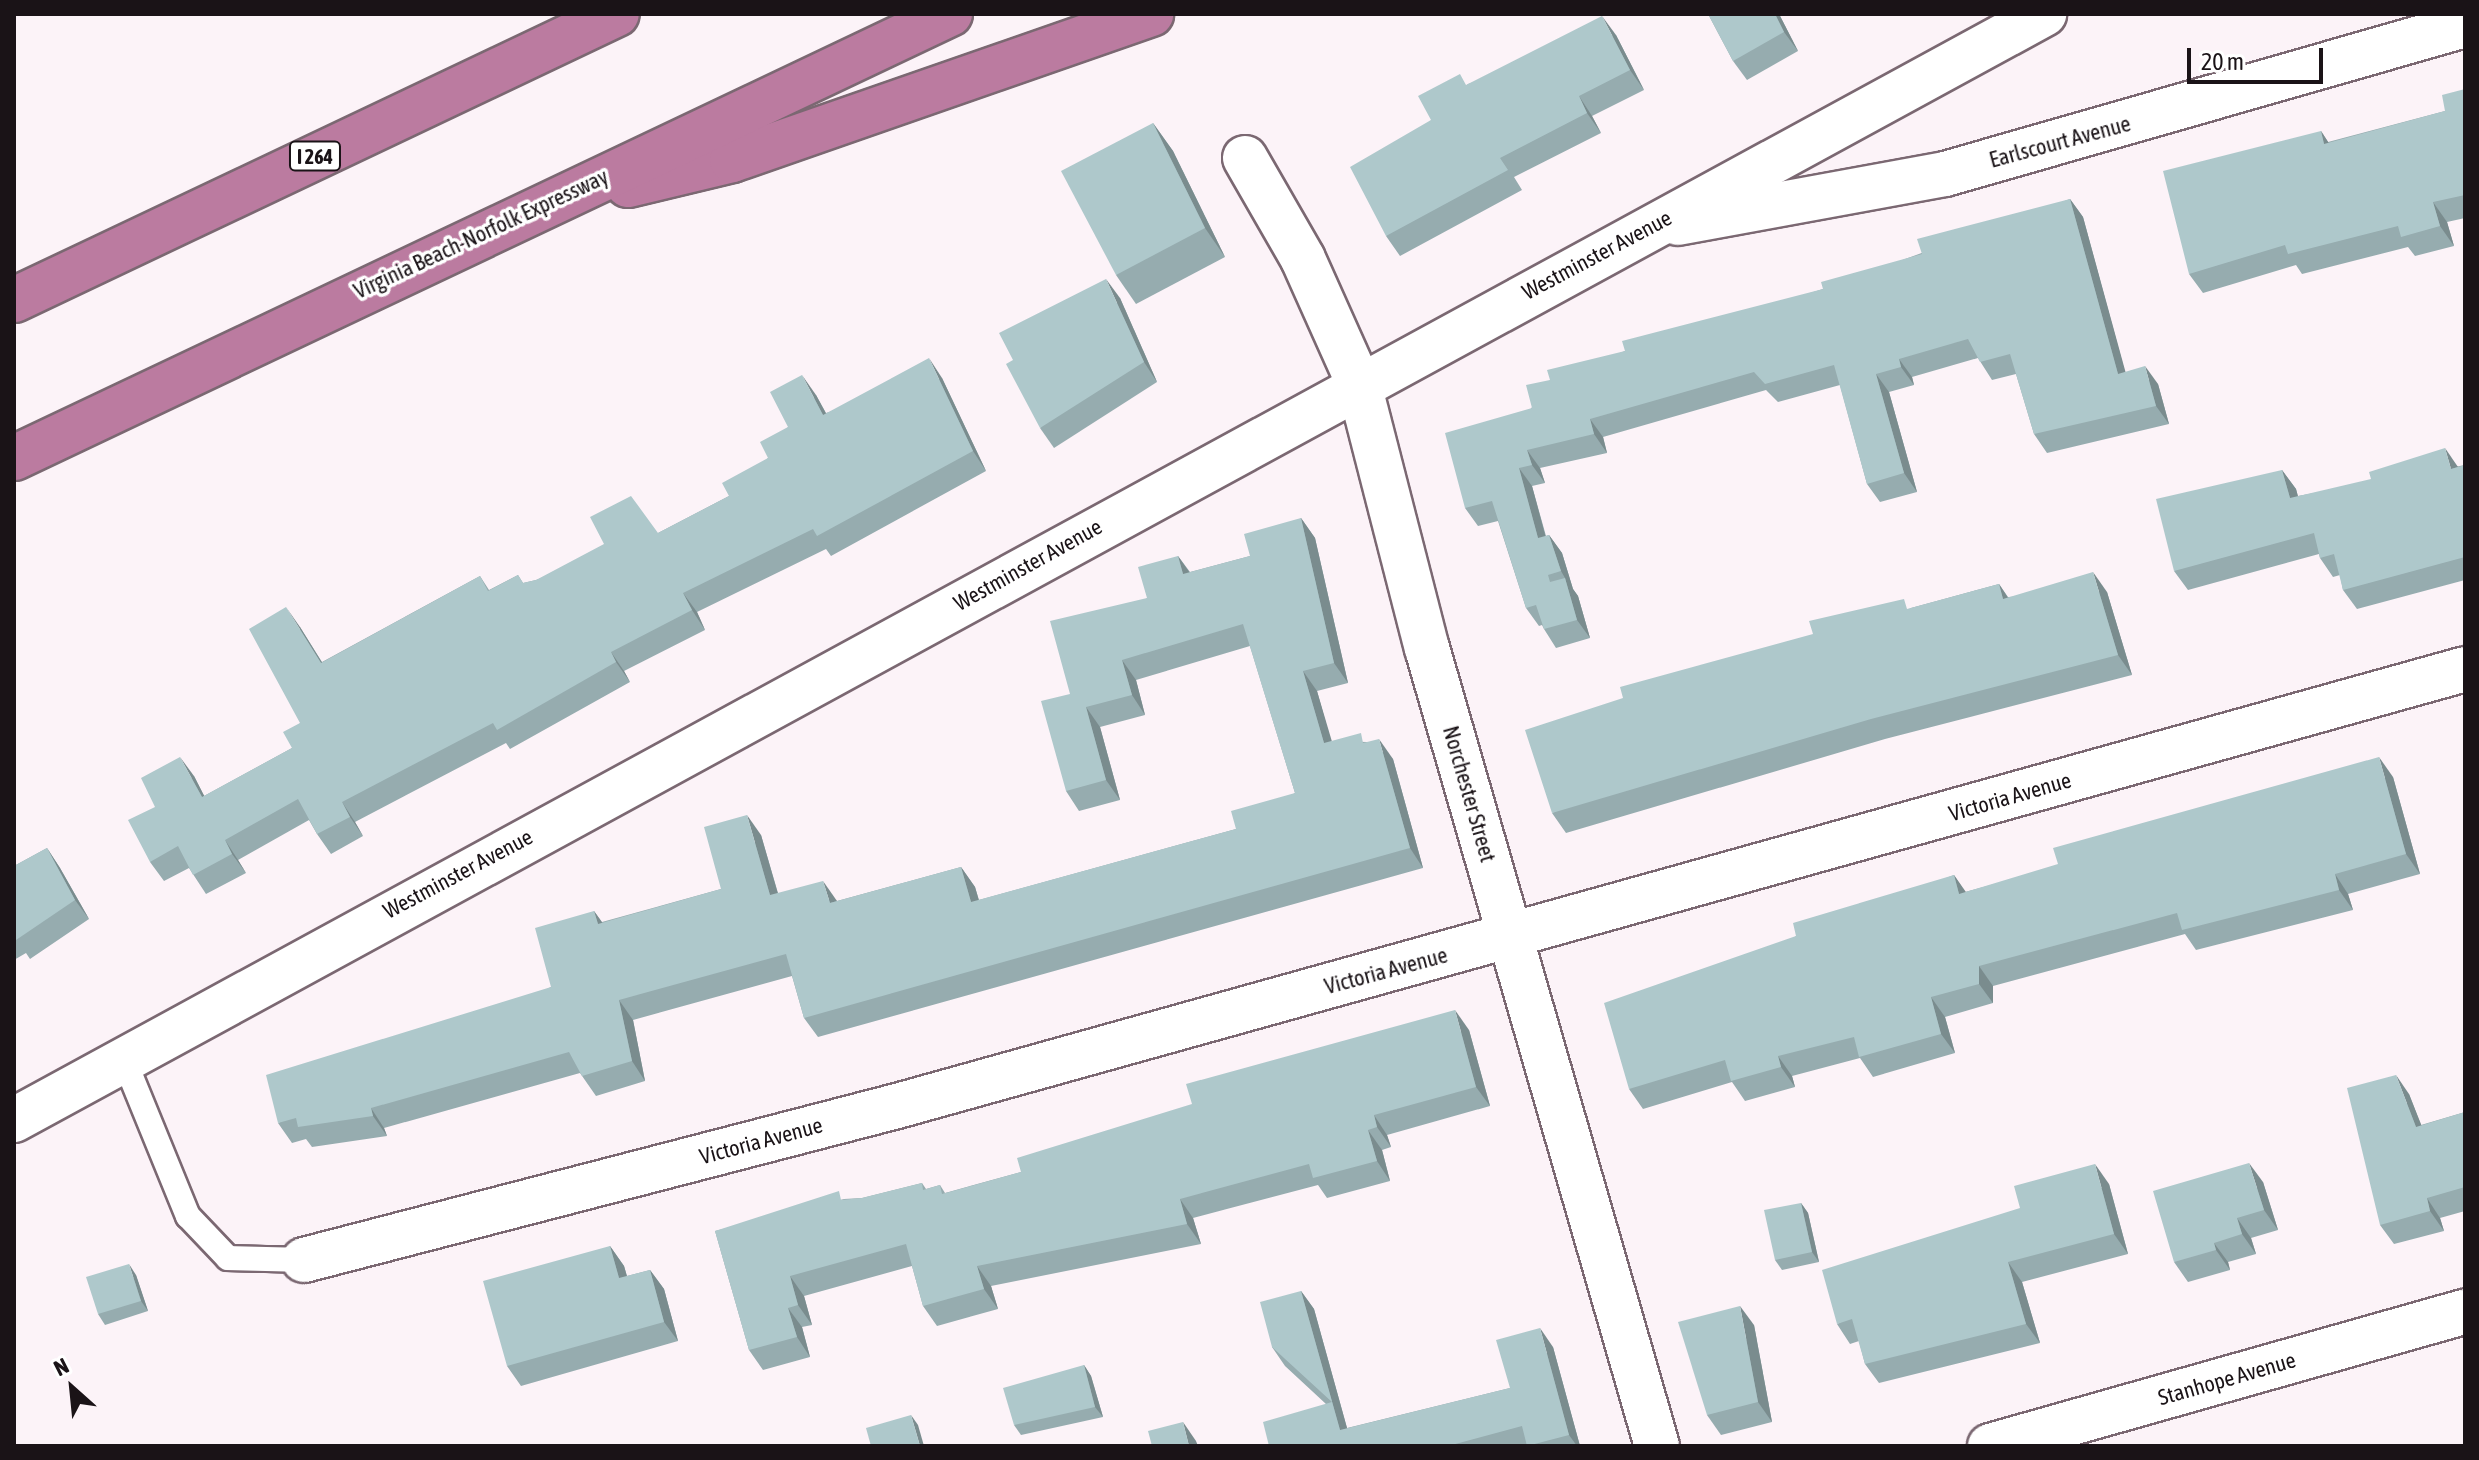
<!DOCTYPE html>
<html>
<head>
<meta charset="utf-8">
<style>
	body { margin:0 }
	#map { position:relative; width:2479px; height:1460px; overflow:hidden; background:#fcf3f8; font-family:"Asap Condensed",sans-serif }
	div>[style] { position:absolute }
	.roads { filter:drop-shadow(2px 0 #7b6872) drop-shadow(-2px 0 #7b6872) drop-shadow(0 2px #7b6872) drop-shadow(0 -2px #7b6872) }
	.service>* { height:24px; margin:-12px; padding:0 12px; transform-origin:12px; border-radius:12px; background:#fff }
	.minor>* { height:44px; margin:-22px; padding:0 22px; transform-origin:22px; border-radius:22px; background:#fff }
	.motorway>* { height:44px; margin:-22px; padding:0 22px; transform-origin:22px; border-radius:22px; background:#bb7ba0 }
	.wall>* { inset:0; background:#96acaf }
	.shaded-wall>* { inset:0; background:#7a8c8e }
	.building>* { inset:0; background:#aec8cb }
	span { translate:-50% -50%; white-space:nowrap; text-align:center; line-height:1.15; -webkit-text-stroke:7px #fff; paint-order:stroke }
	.shield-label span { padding:2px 6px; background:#fff; border:2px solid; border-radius:6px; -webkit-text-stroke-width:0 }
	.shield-label { font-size:20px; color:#1a1317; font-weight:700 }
	.street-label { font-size:22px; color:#1a1317 }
	.frame { position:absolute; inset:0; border:16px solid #1a1317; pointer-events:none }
	.north { position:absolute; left:32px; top:1348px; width:80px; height:80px; -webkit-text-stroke:6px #fff; paint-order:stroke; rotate:333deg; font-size:22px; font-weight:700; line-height:32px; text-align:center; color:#1a1317 }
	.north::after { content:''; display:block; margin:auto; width:28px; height:36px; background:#1a1317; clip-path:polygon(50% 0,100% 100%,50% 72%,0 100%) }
	.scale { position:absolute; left:2187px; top:48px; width:136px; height:36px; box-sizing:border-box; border:4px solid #1a1317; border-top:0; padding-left:10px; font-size:24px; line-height:28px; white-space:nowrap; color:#1a1317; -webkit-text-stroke:6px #fff; paint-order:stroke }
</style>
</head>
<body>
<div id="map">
	<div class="roads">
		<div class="service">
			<div style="left:123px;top:1057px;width:172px;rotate:67.8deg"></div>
			<div style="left:188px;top:1216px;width:58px;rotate:46.4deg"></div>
			<div style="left:228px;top:1258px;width:76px;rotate:1.5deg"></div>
		</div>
		<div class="minor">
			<div style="left:1245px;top:158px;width:116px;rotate:60.1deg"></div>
			<div style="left:1303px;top:259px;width:137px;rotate:65.9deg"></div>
			<div style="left:1359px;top:384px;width:273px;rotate:75.6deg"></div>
			<div style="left:1427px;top:648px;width:830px;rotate:73.92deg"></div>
			<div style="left:1678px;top:223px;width:271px;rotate:-10.4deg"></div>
			<div style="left:1945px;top:174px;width:541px;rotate:-15.99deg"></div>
			<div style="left:14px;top:1120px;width:2312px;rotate:-28.58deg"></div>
			<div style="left:304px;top:1260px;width:613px;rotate:-14.56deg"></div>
			<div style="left:897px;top:1106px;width:1628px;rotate:-15.57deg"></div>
			<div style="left:1990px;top:1446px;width:494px;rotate:-15.8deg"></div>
		</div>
		<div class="motorway">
			<div style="left:628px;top:185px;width:107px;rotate:-13.5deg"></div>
			<div style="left:732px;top:160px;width:444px;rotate:-19.2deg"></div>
			<div style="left:14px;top:300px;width:667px;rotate:-25.37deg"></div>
			<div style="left:14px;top:458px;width:1036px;rotate:-25.38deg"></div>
		</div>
	</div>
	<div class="wall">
		<div style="clip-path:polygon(1708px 14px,1779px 14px,1798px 51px,1747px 80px,1733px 61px)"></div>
		<div style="clip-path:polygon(1616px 35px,1644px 90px,1592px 116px,1601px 133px,1514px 177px,1522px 190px,1400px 256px,1386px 236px,1431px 120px,1468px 84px)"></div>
		<div style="clip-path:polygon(2465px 89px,2465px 218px,2447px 222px,2454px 246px,2415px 256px,2408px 247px,2302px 274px,2296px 265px,2203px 293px,2189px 274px,2321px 131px,2328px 142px,2445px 111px)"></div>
		<div style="clip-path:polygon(1153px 123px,1173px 151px,1225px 257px,1136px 304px,1116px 275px)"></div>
		<div style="clip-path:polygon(2070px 199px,2083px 217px,2125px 372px,2158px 384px,2169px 424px,2047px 453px,2034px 434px,2016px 374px,1992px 380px,1978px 358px,1912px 377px,1914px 385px,1889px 392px,1917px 492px,1880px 502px,1867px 484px,1840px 385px,1778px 402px,1766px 390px,1603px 437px,1607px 453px,1540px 468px,1545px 483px,1532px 486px,1546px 536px,1549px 535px,1562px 553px,1573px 589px,1578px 596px,1590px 638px,1556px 648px,1544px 629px,1542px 625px,1539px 626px,1526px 608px,1498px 521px,1478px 526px,1465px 508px,1550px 380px,1625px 351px,1823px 289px)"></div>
		<div style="clip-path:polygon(1120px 298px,1157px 382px,1054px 448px,1040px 428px)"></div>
		<div style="clip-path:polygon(942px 378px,986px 471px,831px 556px,826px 549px,697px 612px,705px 630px,624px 671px,630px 682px,510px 749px,506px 743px,355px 822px,363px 836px,331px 854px,317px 834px,309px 820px,238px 860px,246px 873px,206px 894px,189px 868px,164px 881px,150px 862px,155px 807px,194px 776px,204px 796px,292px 748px,300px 723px,300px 627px,322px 662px,480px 576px,489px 590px,518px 575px,523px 583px,536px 580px,658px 533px,729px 496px,768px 458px,788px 427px,816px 395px,826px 413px)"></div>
		<div style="clip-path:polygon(2465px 465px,2465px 580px,2357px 609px,2343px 590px,2340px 575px,2333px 577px,2320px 558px,2319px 554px,2188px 590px,2174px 571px,2282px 470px,2296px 489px,2298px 496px)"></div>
		<div style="clip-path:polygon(1301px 518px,1315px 538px,1348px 683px,1317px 691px,1331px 741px,1367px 742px,1393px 759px,1423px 868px,818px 1037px,804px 1018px,792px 976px,633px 1020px,645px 1081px,596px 1096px,580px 1073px,384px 1128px,387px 1136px,312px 1147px,306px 1139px,292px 1143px,278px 1123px,551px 987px,594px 911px,602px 922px,721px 889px,761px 835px,778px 893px,837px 901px,961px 867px,975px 887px,979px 900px,1236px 829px,1295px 793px,1250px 646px,1136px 680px,1145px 715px,1100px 727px,1120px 800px,1079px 811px,1066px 791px,1070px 694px,1147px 598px,1178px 556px,1190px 572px,1250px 556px)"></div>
		<div style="clip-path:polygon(1999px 584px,2008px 597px,2107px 592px,2132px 675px,1885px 739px,1566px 833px,1552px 813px,1911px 608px)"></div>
		<div style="clip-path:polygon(2393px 777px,2420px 874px,2348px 894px,2353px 910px,2196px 950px,2185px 934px,1993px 986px,1993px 1003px,1945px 1017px,1955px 1053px,1873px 1077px,1860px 1058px,1792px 1076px,1795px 1087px,1745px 1101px,1732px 1082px,1643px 1109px,1629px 1089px,1796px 936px,1954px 875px,1965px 892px)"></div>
		<div style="clip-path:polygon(47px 848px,60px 868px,89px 919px,30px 959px,26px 953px,14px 960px,14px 866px)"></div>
		<div style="clip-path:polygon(1469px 1030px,1490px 1106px,1387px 1135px,1391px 1147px,1382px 1150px,1390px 1181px,1327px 1198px,1318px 1185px,1193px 1218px,1201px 1244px,991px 1286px,998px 1309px,937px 1326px,923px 1306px,912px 1266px,804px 1296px,812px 1325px,802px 1327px,810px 1357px,763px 1370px,749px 1350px,715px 1231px,844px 1199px,862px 1198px,922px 1183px,926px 1189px,940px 1185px,945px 1193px,1021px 1172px)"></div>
		<div style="clip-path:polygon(2409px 1094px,2421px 1125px,2465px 1112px,2465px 1211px,2440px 1218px,2444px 1231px,2394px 1244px,2380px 1225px)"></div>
		<div style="clip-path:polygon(2263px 1182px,2278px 1230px,2251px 1238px,2256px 1254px,2228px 1262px,2230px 1270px,2188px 1282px,2174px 1262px)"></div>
		<div style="clip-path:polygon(2109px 1184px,2128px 1254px,2022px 1282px,2040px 1343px,1879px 1383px,1865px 1364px,1859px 1341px,1850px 1344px,1837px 1324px)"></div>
		<div style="clip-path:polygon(1801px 1203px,1808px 1213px,1819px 1262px,1782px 1270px,1775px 1260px)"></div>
		<div style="clip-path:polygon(610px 1246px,624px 1266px,627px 1276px,650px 1270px,664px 1289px,678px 1341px,521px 1386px,507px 1366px)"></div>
		<div style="clip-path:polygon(136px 1275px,148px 1311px,105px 1325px,98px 1314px)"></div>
		<div style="clip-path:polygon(1301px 1291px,1314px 1309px,1347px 1428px,1510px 1388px,1553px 1347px,1580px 1446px,1269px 1446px,1326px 1404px,1285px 1366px,1272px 1347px)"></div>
		<div style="clip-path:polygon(1754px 1325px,1772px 1422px,1721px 1435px,1707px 1415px)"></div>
		<div style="clip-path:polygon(1084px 1365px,1091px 1376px,1103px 1417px,1021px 1435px,1014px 1425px)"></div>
	</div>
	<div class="shaded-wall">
		<div style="clip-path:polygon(1775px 14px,1779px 14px,1798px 51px,1784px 32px)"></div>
		<div style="clip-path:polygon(1602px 16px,1616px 35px,1644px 90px,1630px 70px)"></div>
		<div style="clip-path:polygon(1579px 96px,1592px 116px,1601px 133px,1587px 113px)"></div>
		<div style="clip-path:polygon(1153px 123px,1173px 151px,1225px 257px,1205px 228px)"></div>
		<div style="clip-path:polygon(2321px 131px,2334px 151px,2324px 144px)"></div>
		<div style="clip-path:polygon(2070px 199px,2083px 217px,2131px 392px,2118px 374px)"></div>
		<div style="clip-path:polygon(2433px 202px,2447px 222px,2454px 246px,2440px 226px)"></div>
		<div style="clip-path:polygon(1106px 279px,1120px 298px,1157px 382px,1144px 362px)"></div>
		<div style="clip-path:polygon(929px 358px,942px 378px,986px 471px,973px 451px)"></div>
		<div style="clip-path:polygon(1899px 359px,1912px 377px,1914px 385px,1901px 367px)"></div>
		<div style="clip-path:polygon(2145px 366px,2158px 384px,2169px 424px,2156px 406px)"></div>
		<div style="clip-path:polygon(1876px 374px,1889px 392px,1917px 492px,1904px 473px)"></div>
		<div style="clip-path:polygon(802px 375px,816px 395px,837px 434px,823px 415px)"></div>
		<div style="clip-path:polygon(1590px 419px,1603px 437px,1607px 453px,1594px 434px)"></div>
		<div style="clip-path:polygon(2445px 448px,2458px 467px,2451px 469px)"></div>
		<div style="clip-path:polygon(1527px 450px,1540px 468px,1545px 483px,1532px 465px)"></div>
		<div style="clip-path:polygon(1519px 468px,1532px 486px,1551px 557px,1538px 538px)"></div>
		<div style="clip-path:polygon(2282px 470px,2296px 489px,2303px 517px,2290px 498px)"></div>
		<div style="clip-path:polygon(1301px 518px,1315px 538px,1348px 683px,1334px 663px)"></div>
		<div style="clip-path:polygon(1549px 535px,1562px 553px,1573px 589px,1578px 596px,1590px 638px,1577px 620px,1565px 578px,1561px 571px)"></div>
		<div style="clip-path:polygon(1178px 556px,1192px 576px,1183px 574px)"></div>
		<div style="clip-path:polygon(2093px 572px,2107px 592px,2132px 675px,2118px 655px)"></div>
		<div style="clip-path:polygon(1999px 584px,2012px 604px,2003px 599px)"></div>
		<div style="clip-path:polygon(683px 593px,697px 612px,705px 630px,692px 610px)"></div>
		<div style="clip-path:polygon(286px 607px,300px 627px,334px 682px,321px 663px)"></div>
		<div style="clip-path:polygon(611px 652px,624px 671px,630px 682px,616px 662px)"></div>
		<div style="clip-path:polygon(1122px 660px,1136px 680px,1145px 715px,1132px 695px)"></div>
		<div style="clip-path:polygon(1303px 671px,1317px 691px,1338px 762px,1324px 743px)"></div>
		<div style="clip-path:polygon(1086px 707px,1100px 727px,1120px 800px,1106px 780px)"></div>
		<div style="clip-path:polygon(1379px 739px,1393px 759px,1423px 868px,1410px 848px)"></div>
		<div style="clip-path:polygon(180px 757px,194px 776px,215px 817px,202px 797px)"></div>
		<div style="clip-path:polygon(2379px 757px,2393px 777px,2420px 874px,2406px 854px)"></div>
		<div style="clip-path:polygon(342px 802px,355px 822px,363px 836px,350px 817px)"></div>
		<div style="clip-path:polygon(747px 815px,761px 835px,784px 915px,770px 895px)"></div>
		<div style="clip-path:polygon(225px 840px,238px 860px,246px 873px,232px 854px)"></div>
		<div style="clip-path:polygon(47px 848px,60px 868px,89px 919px,75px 900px)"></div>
		<div style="clip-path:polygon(961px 867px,975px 887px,985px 922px,971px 902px)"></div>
		<div style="clip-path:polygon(2335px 874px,2348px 894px,2353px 910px,2339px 890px)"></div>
		<div style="clip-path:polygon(1954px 875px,1968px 895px,1959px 894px)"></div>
		<div style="clip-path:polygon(823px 881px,837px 901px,830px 903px)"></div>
		<div style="clip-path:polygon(594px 911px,608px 931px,598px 924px)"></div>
		<div style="clip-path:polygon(1979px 966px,1993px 986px,1993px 1003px,1979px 984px)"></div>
		<div style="clip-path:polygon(1931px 997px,1945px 1017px,1955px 1053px,1941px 1034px)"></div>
		<div style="clip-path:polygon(619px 1000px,633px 1020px,645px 1081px,632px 1061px)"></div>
		<div style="clip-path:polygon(1455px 1010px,1469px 1030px,1490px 1106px,1476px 1087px)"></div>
		<div style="clip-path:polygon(1778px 1056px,1792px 1076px,1795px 1087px,1781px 1067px)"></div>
		<div style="clip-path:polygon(2396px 1075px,2409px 1094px,2430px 1147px,2416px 1127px)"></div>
		<div style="clip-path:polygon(371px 1108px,384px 1128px,387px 1136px,373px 1116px)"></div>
		<div style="clip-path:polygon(1374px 1115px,1387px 1135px,1391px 1147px,1377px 1127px)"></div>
		<div style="clip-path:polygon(1368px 1130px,1382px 1150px,1390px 1181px,1377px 1161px)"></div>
		<div style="clip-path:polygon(2249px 1163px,2263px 1182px,2278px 1230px,2264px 1210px)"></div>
		<div style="clip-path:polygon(2095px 1164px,2109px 1184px,2128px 1254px,2114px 1234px)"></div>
		<div style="clip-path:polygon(2427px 1198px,2440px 1218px,2444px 1231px,2430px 1211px)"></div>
		<div style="clip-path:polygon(1180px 1199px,1193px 1218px,1201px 1244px,1187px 1224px)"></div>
		<div style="clip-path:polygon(1801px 1203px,1808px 1213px,1819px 1262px,1812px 1252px)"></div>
		<div style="clip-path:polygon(2237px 1218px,2251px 1238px,2256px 1254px,2242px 1234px)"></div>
		<div style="clip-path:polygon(2214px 1243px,2228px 1262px,2230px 1270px,2216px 1250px)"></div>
		<div style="clip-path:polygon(610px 1246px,624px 1266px,633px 1298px,619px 1278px)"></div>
		<div style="clip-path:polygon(2008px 1262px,2022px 1282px,2040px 1343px,2026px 1324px)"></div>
		<div style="clip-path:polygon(129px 1264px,136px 1275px,148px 1311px,141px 1301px)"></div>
		<div style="clip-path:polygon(977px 1266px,991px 1286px,998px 1309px,984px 1289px)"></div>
		<div style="clip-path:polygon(650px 1270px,664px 1289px,678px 1341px,664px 1322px)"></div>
		<div style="clip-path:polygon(790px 1276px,804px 1296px,812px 1325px,798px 1305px)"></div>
		<div style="clip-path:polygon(1301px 1291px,1314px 1309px,1352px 1446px,1340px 1430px)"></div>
		<div style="clip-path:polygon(1740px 1306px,1754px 1325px,1772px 1422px,1758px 1402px)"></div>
		<div style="clip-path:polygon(788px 1308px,802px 1327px,810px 1357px,797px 1337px)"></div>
		<div style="clip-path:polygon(1540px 1328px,1553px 1347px,1580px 1446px,1577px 1446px,1569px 1435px)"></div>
		<div style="clip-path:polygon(1084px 1365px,1091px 1376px,1103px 1417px,1095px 1407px)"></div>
		<div style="clip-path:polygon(911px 1415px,918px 1425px,924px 1446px,920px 1446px)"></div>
		<div style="clip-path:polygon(1183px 1422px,1196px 1441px,1198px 1446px,1189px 1446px)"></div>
	</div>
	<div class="building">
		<div style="clip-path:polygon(1708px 14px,1775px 14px,1784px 32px,1733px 61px)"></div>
		<div style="clip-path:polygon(1602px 16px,1630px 70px,1579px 96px,1587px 113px,1500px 158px,1508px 170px,1386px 236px,1350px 167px,1431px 120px,1418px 96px,1460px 74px,1466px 85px)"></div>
		<div style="clip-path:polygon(2465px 89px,2465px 195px,2433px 202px,2440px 226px,2401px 237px,2398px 226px,2288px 254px,2285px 245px,2189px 274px,2163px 171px,2321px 131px,2324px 144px,2445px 111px,2442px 95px)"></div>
		<div style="clip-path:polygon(1153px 123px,1205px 228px,1116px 275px,1061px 171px)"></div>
		<div style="clip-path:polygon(2070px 199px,2118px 374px,2145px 366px,2156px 406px,2034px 434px,2010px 354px,1980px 362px,1968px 339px,1899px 359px,1901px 367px,1876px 374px,1904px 473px,1867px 484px,1834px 365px,1765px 384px,1754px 372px,1590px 419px,1594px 434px,1527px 450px,1532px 465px,1519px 468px,1538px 538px,1549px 535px,1561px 571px,1548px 575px,1550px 582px,1565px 578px,1577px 620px,1544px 629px,1536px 605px,1526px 608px,1492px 501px,1465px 508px,1445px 433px,1532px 408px,1526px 385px,1550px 380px,1547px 370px,1625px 351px,1622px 341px,1823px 289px,1821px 282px,1922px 254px,1917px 239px)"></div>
		<div style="clip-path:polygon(1106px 279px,1144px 362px,1040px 428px,1006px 364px,1013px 360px,999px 333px)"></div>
		<div style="clip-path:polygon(929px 358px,973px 451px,817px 536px,813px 529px,683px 593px,692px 610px,611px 652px,616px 662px,497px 730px,493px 723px,342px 802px,350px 817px,317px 834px,298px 799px,225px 840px,232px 854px,193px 875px,178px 846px,150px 862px,128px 820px,155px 807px,141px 778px,180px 757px,202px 797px,292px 748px,283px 732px,300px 723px,249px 629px,286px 607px,321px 663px,480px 576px,488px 591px,518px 575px,523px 583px,536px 580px,604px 544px,590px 517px,631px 496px,658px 533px,729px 496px,722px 483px,768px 458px,760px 442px,788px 427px,770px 392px,802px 375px,823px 415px)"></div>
		<div style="clip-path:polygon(2445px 448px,2451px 469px,2465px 465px,2465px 557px,2343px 590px,2334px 554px,2320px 558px,2314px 533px,2174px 571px,2156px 499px,2282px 470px,2290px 498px,2371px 479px,2369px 472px)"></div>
		<div style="clip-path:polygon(1301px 518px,1334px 663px,1303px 671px,1324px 743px,1361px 733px,1363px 743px,1379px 739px,1410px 848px,804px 1018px,786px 954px,619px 1000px,632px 1061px,582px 1076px,569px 1052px,371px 1108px,373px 1116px,298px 1127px,296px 1118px,278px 1123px,266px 1075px,551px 987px,535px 928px,594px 911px,598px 924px,721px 889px,704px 827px,747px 815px,770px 895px,823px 881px,830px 903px,961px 867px,971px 902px,1236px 829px,1231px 811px,1295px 793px,1243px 624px,1122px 660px,1132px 695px,1086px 707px,1106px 780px,1066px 791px,1041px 701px,1070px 694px,1050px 621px,1147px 598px,1138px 567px,1178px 556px,1183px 574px,1250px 556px,1244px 534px)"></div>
		<div style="clip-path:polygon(2093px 572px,2118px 655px,1871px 719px,1552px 813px,1525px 730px,1623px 698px,1620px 687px,1813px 634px,1809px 621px,1904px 599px,1907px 609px,1999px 584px,2003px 599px)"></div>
		<div style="clip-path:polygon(2379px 757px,2406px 854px,2335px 874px,2339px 890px,2182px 930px,2177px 913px,1979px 966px,1979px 984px,1931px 997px,1941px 1034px,1859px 1057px,1854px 1037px,1778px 1056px,1781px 1067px,1731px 1081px,1725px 1060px,1629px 1089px,1604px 1003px,1796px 936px,1793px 923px,1954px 875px,1959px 894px,2058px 864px,2053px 848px)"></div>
		<div style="clip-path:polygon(47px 848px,75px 900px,16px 940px,14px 936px,14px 866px)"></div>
		<div style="clip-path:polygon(1455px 1010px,1476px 1087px,1374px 1115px,1377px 1127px,1368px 1130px,1377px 1161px,1313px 1178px,1309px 1164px,1180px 1199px,1187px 1224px,977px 1266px,984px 1289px,923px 1306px,906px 1244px,790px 1276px,798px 1305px,788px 1308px,797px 1337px,749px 1350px,715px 1231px,839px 1191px,841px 1200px,862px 1198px,922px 1183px,923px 1190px,940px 1185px,942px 1194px,1021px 1172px,1017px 1158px,1192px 1104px,1186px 1084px)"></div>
		<div style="clip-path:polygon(2396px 1075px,2416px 1127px,2465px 1112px,2465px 1187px,2427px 1198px,2430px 1211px,2380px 1225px,2347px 1088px)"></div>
		<div style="clip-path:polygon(2249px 1163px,2264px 1210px,2237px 1218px,2242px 1234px,2214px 1243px,2216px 1250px,2174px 1262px,2153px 1191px)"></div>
		<div style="clip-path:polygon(2095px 1164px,2114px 1234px,2008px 1262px,2026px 1324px,1865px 1364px,1852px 1319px,1837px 1324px,1822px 1270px,2020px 1208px,2014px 1186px)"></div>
		<div style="clip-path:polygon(1801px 1203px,1812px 1252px,1775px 1260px,1764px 1210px)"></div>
		<div style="clip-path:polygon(610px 1246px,619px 1278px,650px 1270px,664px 1322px,507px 1366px,483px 1281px)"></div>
		<div style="clip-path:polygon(129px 1264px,141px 1301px,98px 1314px,86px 1277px)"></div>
		<div style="clip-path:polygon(1301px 1291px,1340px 1430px,1510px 1388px,1496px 1340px,1540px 1328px,1569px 1435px,1527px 1446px,1522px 1426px,1448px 1446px,1269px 1446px,1263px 1422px,1332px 1402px,1272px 1347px,1260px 1302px)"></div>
		<div style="clip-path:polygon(1740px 1306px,1758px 1402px,1707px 1415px,1678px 1322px)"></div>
		<div style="clip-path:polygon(1084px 1365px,1095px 1407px,1014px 1425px,1003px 1388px)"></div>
		<div style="clip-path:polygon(911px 1415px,920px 1446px,871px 1446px,866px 1428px)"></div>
		<div style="clip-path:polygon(1183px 1422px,1189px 1446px,1152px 1446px,1148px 1431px)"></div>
	</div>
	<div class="shield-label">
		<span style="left:315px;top:156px">I 264</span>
	</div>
	<div class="street-label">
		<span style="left:2060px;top:142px;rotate:-15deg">Earlscourt Avenue</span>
		<span style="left:481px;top:234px;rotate:-25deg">Virginia Beach-Norfolk Expressway</span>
		<span style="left:1597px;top:255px;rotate:-28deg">Westminster Avenue</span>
		<span style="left:1028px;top:565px;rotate:-29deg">Westminster Avenue</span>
		<span style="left:1469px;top:794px;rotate:74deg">Norchester Street</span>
		<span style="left:2010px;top:797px;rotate:-16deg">Victoria Avenue</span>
		<span style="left:458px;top:874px;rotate:-28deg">Westminster Avenue</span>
		<span style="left:1386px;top:971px;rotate:-15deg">Victoria Avenue</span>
		<span style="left:761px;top:1141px;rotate:-15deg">Victoria Avenue</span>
		<span style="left:2227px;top:1379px;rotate:-16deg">Stanhope Avenue</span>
	</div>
	<div class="frame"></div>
	<div class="north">N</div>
	<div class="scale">20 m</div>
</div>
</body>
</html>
